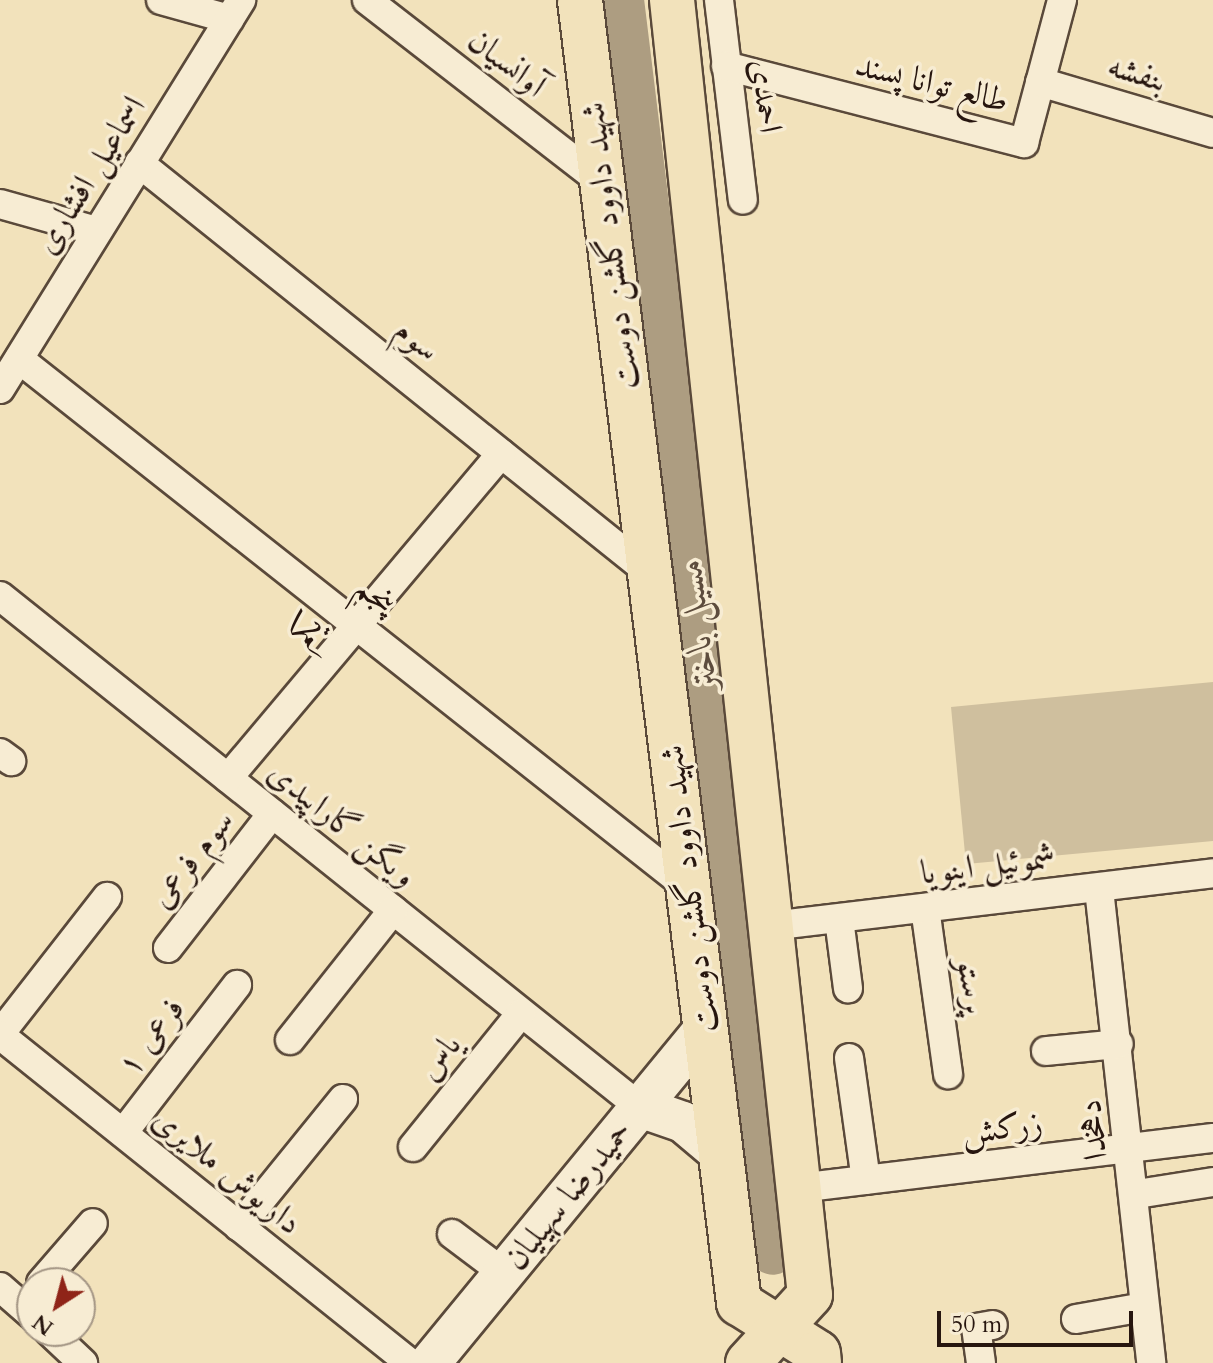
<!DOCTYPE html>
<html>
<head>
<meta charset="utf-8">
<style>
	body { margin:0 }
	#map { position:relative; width:1213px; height:1363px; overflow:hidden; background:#f2e2bb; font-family:Cardo,Amiri,serif }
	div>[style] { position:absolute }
	.green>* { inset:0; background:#cfbf9e }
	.river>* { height:48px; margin:-24px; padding:0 24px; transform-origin:24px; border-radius:24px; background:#ad9d81 }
	.roads { filter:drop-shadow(2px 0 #5a493a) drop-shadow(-2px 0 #5a493a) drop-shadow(0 2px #5a493a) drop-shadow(0 -2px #5a493a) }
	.street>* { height:28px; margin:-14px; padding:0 14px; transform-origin:14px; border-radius:14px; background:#f7ecd3 }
	.secondary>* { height:40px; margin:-20px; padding:0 20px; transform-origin:20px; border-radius:20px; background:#f7ecd3 }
	.primary>* { height:44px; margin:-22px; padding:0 22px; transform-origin:22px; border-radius:22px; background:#f2e2bb }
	span { translate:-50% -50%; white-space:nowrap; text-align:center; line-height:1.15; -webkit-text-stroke:7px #f7ecd3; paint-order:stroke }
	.street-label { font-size:34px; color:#27160f }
	.water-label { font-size:36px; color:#5d4c3d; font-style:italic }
	.north { position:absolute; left:16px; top:1267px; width:80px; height:80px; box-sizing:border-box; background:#f7ecd3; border:2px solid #a49685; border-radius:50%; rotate:216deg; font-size:22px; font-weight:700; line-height:32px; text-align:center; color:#27160f }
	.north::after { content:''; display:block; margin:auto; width:28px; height:36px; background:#8f2418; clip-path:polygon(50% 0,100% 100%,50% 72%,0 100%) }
	.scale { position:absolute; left:937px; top:1311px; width:196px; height:36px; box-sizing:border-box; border:4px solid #27160f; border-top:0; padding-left:10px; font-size:24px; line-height:28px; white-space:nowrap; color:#27160f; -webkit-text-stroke:6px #f7ecd3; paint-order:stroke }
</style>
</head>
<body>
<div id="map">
	<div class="green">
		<div style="clip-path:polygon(1213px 682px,1213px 841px,966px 864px,951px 707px)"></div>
	</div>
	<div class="river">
		<div style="left:620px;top:0;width:1260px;rotate:83.03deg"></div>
	</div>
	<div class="roads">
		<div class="street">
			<div style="left:161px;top:0;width:71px;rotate:15.6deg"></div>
			<div style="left:367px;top:0;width:297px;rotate:37.8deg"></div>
			<div style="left:719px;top:0;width:201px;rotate:83.2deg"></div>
			<div style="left:726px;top:66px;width:308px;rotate:14.5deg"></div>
			<div style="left:1024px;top:143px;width:148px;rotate:-75.1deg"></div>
			<div style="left:1040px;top:82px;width:180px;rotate:16.4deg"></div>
			<div style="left:139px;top:163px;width:655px;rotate:38.74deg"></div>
			<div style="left:0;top:204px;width:101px;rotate:15.6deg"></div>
			<div style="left:19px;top:359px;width:854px;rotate:38.29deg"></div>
			<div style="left:0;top:389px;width:458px;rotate:-58.2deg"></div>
			<div style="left:0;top:596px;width:819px;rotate:38.61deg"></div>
			<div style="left:0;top:753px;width:14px;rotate:36deg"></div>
			<div style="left:228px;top:778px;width:424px;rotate:-49.9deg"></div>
			<div style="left:1099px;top:889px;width:477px;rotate:83.7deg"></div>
			<div style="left:925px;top:908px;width:168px;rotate:82.1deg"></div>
			<div style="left:839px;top:919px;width:70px;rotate:82.6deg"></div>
			<div style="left:771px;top:926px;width:445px;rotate:-6.8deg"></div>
			<div style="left:168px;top:948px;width:170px;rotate:-52.2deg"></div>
			<div style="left:0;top:1034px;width:174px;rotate:-52deg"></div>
			<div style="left:0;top:1035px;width:525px;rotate:38.66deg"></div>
			<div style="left:290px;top:1040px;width:166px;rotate:-51.6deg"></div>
			<div style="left:1046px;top:1051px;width:73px;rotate:-5.5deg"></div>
			<div style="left:849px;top:1058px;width:123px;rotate:82.1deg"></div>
			<div style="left:123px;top:1133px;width:187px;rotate:-52.4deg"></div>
			<div style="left:413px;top:1147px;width:172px;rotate:-51.1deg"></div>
			<div style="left:799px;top:1188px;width:417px;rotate:-6.9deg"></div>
			<div style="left:1137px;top:1194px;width:77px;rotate:-9deg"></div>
			<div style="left:239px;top:1227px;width:165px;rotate:-50.9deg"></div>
			<div style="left:452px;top:1234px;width:65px;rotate:36.9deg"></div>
			<div style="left:41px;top:1283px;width:79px;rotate:-49.1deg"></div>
			<div style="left:0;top:1287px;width:43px;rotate:41.2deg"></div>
			<div style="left:1076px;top:1319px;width:69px;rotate:-10deg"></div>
			<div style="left:49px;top:1331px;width:47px;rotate:43.3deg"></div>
			<div style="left:981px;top:1363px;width:35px;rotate:-98deg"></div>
			<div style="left:976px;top:1328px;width:17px;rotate:-10deg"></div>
		</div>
		<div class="secondary">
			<div style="left:640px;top:1107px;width:46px;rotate:19.2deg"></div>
			<div style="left:683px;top:1122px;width:50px;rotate:40.1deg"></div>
			<div style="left:430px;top:1363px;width:435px;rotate:-50.6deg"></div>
		</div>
		<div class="primary">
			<div style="left:580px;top:0;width:1313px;rotate:83.04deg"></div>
			<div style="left:739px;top:1303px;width:93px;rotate:32.3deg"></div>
			<div style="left:818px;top:1353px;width:10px;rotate:84deg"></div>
			<div style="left:672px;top:0;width:1302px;rotate:83.92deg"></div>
			<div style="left:810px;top:1295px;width:92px;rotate:132.4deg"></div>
		</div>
	</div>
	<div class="street-label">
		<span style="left:507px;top:63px;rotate:38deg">آوانسیان</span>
		<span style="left:1137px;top:73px;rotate:17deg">بنفشه</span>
		<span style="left:932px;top:83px;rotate:14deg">طالع توانا پسند</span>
		<span style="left:766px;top:96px;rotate:83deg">احمدی</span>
		<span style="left:90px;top:175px;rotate:-58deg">اسماعیل افشاری</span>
		<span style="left:610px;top:246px;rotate:-97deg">شهید داوود گلشن دوست</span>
		<span style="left:417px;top:340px;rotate:39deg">سوم</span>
		<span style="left:376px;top:595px;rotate:38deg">پنجم</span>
		<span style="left:306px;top:630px;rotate:-50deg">یکم</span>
		<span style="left:342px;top:824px;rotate:39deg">ویگن گاراپیدی</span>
		<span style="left:192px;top:859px;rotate:-52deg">سوم فرعی</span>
		<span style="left:988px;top:865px;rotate:-7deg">شموئیل اینویا</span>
		<span style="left:689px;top:889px;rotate:-97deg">شهید داوود گلشن دوست</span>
		<span style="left:972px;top:986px;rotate:82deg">پرستو</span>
		<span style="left:151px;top:1037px;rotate:-53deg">فرعی ۱</span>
		<span style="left:439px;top:1057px;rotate:-51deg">یاس</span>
		<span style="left:1002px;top:1128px;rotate:-7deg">زرکش</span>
		<span style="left:1093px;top:1130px;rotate:-97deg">دهخدا</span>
		<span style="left:227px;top:1171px;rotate:39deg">داریوش ملایری</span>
		<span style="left:568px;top:1195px;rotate:-51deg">حمیدرضا سهیلیان</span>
	</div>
	<div class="water-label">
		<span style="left:697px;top:625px;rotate:-97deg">مسیل باختر</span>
	</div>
	<div class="north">N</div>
	<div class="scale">50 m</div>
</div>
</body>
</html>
